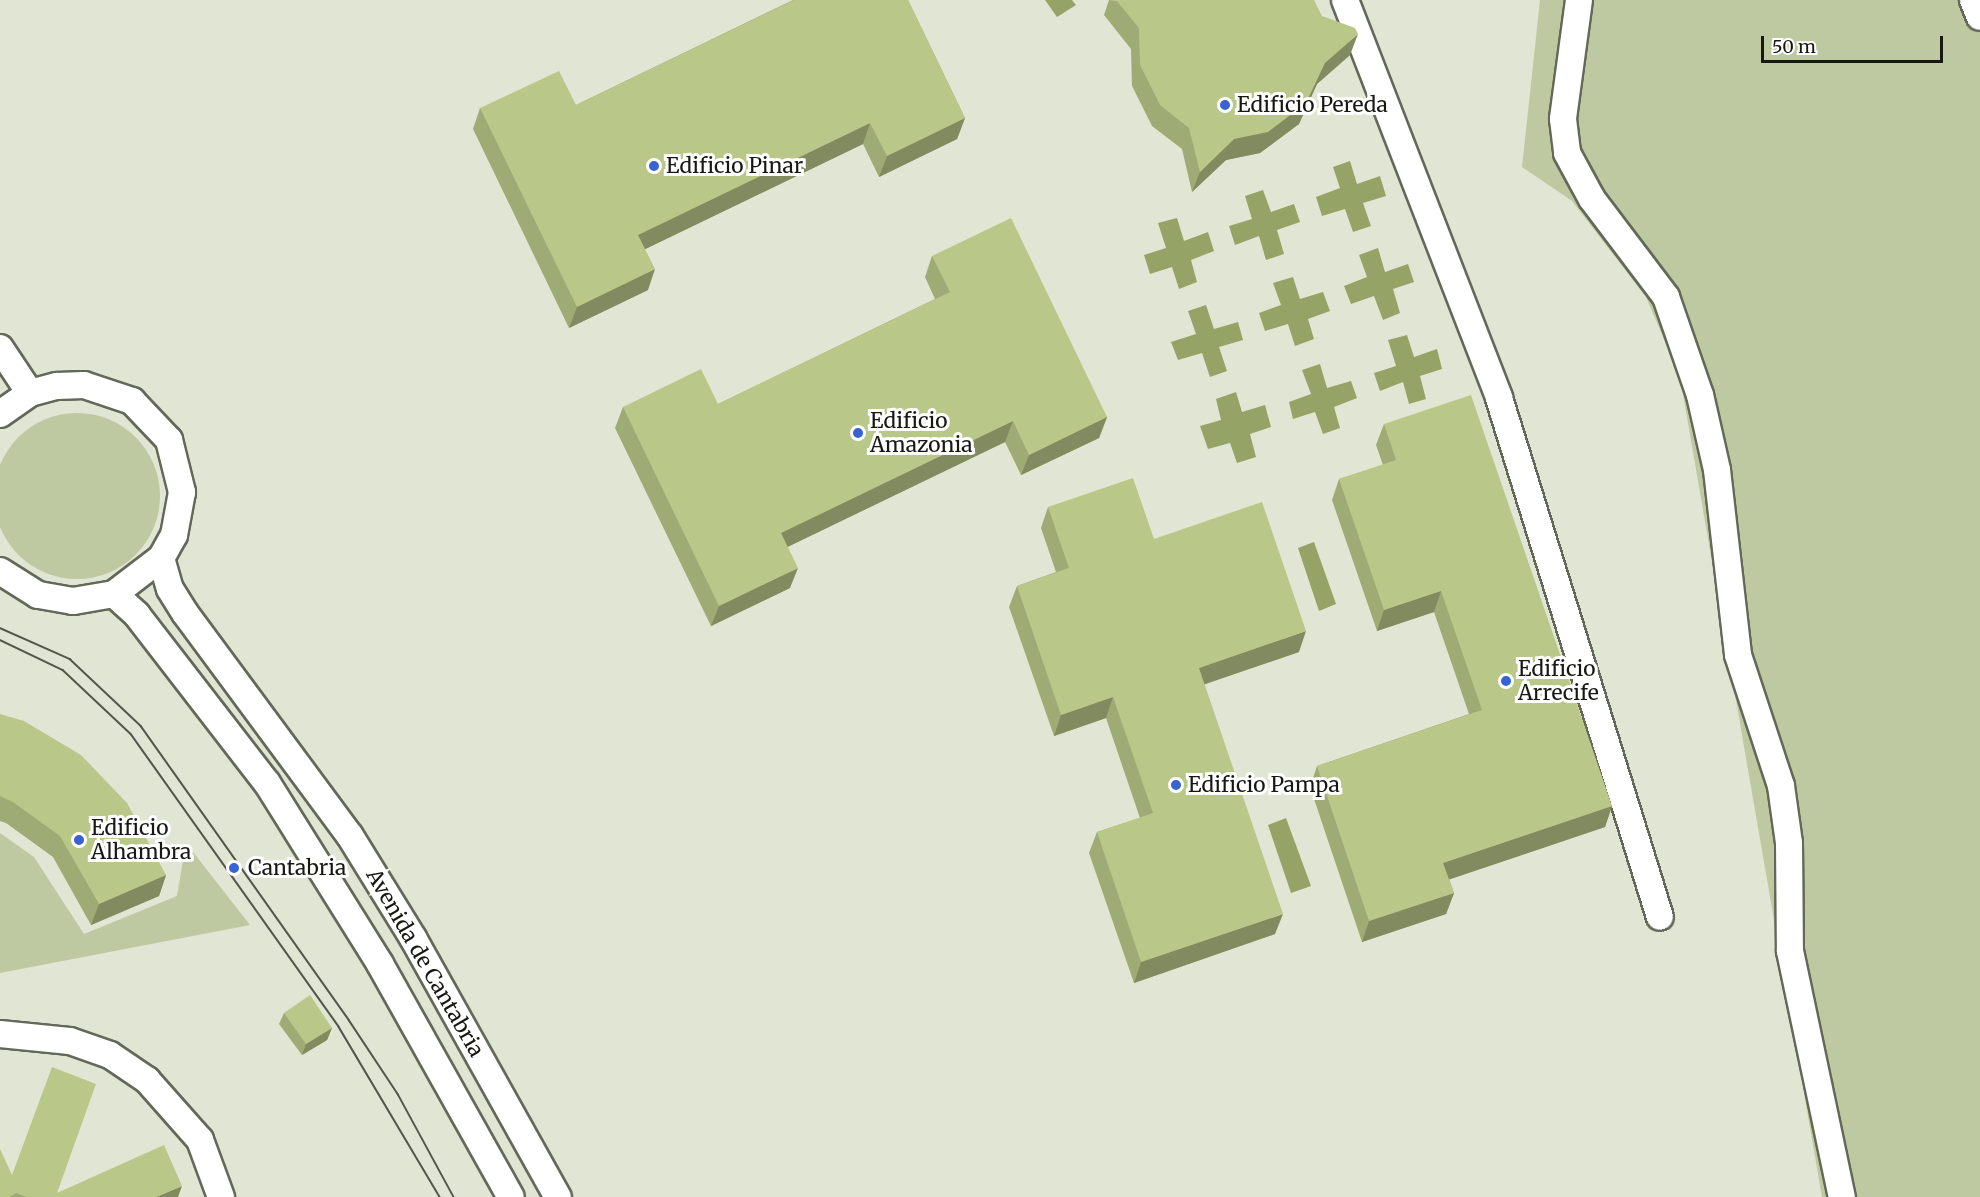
<!DOCTYPE html>
<html>
<head>
<meta charset="utf-8">
<style>
	body { margin:0 }
	#map { position:relative; width:1980px; height:1197px; overflow:hidden; background:#e1e5d3; font-family:Merriweather,serif }
	div>[style] { position:absolute }
	.green>* { inset:0; background:#bfc9a1 }
	.round { border-radius:50% }
	.water>* { inset:0; background:#96a366 }
	.roads { filter:drop-shadow(2px 0 #646858) drop-shadow(-2px 0 #646858) drop-shadow(0 2px #646858) drop-shadow(0 -2px #646858) }
	.minor>* { height:26px; margin:-13px; padding:0 13px; transform-origin:13px; border-radius:13px; background:#fff }
	.tram>* { height:1.5px; margin:-0.75px; padding:0 0.75px; transform-origin:0.75px; border-radius:0.75px; background:#54564c }
	.wall>* { inset:0; background:#9fab75 }
	.shaded-wall>* { inset:0; background:#828b5f }
	.building>* { inset:0; background:#b9c788 }
	.dots>* { width:16px; height:16px; translate:-50% -50%; box-sizing:border-box; border:3px solid #fff; border-radius:50% }
	span { translate:-50% -50%; white-space:nowrap; text-align:center; line-height:1.15; -webkit-text-stroke:6px #fff; paint-order:stroke }
	.poi-label { font-size:21px; color:#171812 }
	.left { translate:0 -50%; text-align:left }
	.street-label { font-size:21px; color:#171812 }
	.scale { position:absolute; left:1761px; top:36px; width:182px; height:27px; box-sizing:border-box; border:3px solid #171812; border-top:0; padding-left:8px; font-size:18px; line-height:21px; white-space:nowrap; color:#171812; -webkit-text-stroke:4px #fff; paint-order:stroke }
</style>
</head>
<body>
<div id="map">
	<div class="green">
		<div style="clip-path:polygon(1540px 0,1980px 0,1980px 1197px,1822px 1197px,1680px 377px,1646px 297px,1572px 201px,1522px 167px)"></div>
		<div class="round" style="left:-6px;top:413px;width:166px;height:166px"></div>
		<div style="clip-path:polygon(0 833px,34px 857px,84px 934px,177px 896px,186px 843px,250px 925px,0 973px)"></div>
	</div>
	<div class="water">
		<div style="clip-path:polygon(1045px 0,1072px 0,1076px 5px,1057px 17px)"></div>
		<div style="clip-path:polygon(1350px 161px,1357px 184px,1380px 176px,1386px 196px,1363px 203px,1371px 226px,1353px 232px,1345px 209px,1322px 216px,1316px 197px,1340px 188px,1333px 167px)"></div>
		<div style="clip-path:polygon(1263px 190px,1271px 212px,1294px 204px,1300px 222px,1277px 230px,1284px 254px,1266px 260px,1259px 236px,1235px 245px,1229px 226px,1252px 219px,1245px 196px)"></div>
		<div style="clip-path:polygon(1177px 218px,1184px 241px,1208px 232px,1214px 251px,1191px 260px,1197px 282px,1179px 289px,1172px 267px,1150px 274px,1144px 255px,1166px 248px,1158px 223px)"></div>
		<div style="clip-path:polygon(1378px 248px,1385px 272px,1408px 264px,1414px 282px,1393px 289px,1400px 313px,1383px 320px,1374px 296px,1351px 304px,1344px 286px,1367px 277px,1359px 255px)"></div>
		<div style="clip-path:polygon(1293px 277px,1300px 299px,1323px 292px,1330px 311px,1308px 319px,1314px 339px,1295px 346px,1288px 324px,1265px 331px,1259px 313px,1281px 305px,1273px 283px)"></div>
		<div style="clip-path:polygon(1206px 305px,1214px 329px,1238px 322px,1243px 340px,1219px 347px,1227px 371px,1210px 377px,1202px 353px,1178px 360px,1171px 342px,1196px 334px,1188px 311px)"></div>
		<div style="clip-path:polygon(1407px 335px,1414px 357px,1437px 349px,1442px 369px,1420px 376px,1426px 399px,1409px 404px,1403px 382px,1380px 391px,1374px 373px,1396px 366px,1388px 340px)"></div>
		<div style="clip-path:polygon(1320px 364px,1327px 388px,1351px 381px,1357px 398px,1334px 407px,1340px 428px,1323px 434px,1315px 412px,1293px 419px,1289px 402px,1311px 394px,1302px 370px)"></div>
		<div style="clip-path:polygon(1236px 392px,1242px 412px,1265px 405px,1271px 427px,1250px 434px,1256px 457px,1237px 463px,1230px 443px,1208px 449px,1200px 426px,1221px 420px,1216px 399px)"></div>
		<div style="clip-path:polygon(1314px 542px,1336px 604px,1319px 611px,1298px 548px)"></div>
		<div style="clip-path:polygon(1286px 818px,1311px 886px,1291px 893px,1268px 825px)"></div>
	</div>
	<div class="roads">
		<div class="minor">
			<div style="left:1345px;top:0;width:427px;rotate:68.8deg"></div>
			<div style="left:1499px;top:398px;width:543px;rotate:72.77deg"></div>
			<div style="left:1579px;top:0;width:120px;rotate:97.7deg"></div>
			<div style="left:1563px;top:119px;width:34px;rotate:83deg"></div>
			<div style="left:1567px;top:153px;width:52px;rotate:61.5deg"></div>
			<div style="left:1592px;top:199px;width:123px;rotate:52.9deg"></div>
			<div style="left:1666px;top:297px;width:104px;rotate:70.9deg"></div>
			<div style="left:1700px;top:395px;width:77px;rotate:77.2deg"></div>
			<div style="left:1717px;top:470px;width:186px;rotate:83.5deg"></div>
			<div style="left:1738px;top:655px;width:138px;rotate:71.8deg"></div>
			<div style="left:1781px;top:786px;width:58px;rotate:82deg"></div>
			<div style="left:1789px;top:843px;width:108px;rotate:89.5deg"></div>
			<div style="left:1790px;top:951px;width:251px;rotate:78.1deg"></div>
			<div style="left:1973px;top:0;width:18px;rotate:68deg"></div>
			<div style="left:0;top:348px;width:54px;rotate:56.3deg"></div>
			<div style="left:0;top:414px;width:37px;rotate:-35deg"></div>
			<div style="left:30px;top:393px;width:28px;rotate:-15deg"></div>
			<div style="left:57px;top:386px;width:27px;rotate:-2deg"></div>
			<div style="left:84px;top:385px;width:51px;rotate:18.4deg"></div>
			<div style="left:132px;top:401px;width:54px;rotate:46.5deg"></div>
			<div style="left:169px;top:440px;width:54px;rotate:76deg"></div>
			<div style="left:182px;top:492px;width:44px;rotate:100.5deg"></div>
			<div style="left:174px;top:535px;width:26px;rotate:119deg"></div>
			<div style="left:161px;top:558px;width:59px;rotate:142.5deg"></div>
			<div style="left:114px;top:594px;width:42px;rotate:170.3deg"></div>
			<div style="left:73px;top:601px;width:36px;rotate:-170deg"></div>
			<div style="left:38px;top:595px;width:45px;rotate:-147.7deg"></div>
			<div style="left:161px;top:558px;width:32px;rotate:74deg"></div>
			<div style="left:170px;top:589px;width:28px;rotate:58deg"></div>
			<div style="left:185px;top:613px;width:277px;rotate:53.5deg"></div>
			<div style="left:350px;top:836px;width:120px;rotate:58.3deg"></div>
			<div style="left:413px;top:938px;width:297px;rotate:60.8deg"></div>
			<div style="left:114px;top:594px;width:31px;rotate:42deg"></div>
			<div style="left:137px;top:615px;width:212px;rotate:52.3deg"></div>
			<div style="left:267px;top:783px;width:213px;rotate:58deg"></div>
			<div style="left:380px;top:964px;width:267px;rotate:60.7deg"></div>
			<div style="left:0;top:1034px;width:70px;rotate:5.7deg"></div>
			<div style="left:70px;top:1041px;width:42px;rotate:19.3deg"></div>
			<div style="left:110px;top:1055px;width:45px;rotate:34deg"></div>
			<div style="left:147px;top:1080px;width:80px;rotate:48.5deg"></div>
			<div style="left:200px;top:1140px;width:61px;rotate:69.8deg"></div>
		</div>
	</div>
	<div class="tram">
		<div style="left:0;top:628px;width:77px;rotate:23.9deg"></div>
		<div style="left:70px;top:659px;width:98px;rotate:43.3deg"></div>
		<div style="left:141px;top:726px;width:360px;rotate:54.7deg"></div>
		<div style="left:349px;top:1020px;width:89px;rotate:56.5deg"></div>
		<div style="left:398px;top:1094px;width:117px;rotate:61.5deg"></div>
		<div style="left:0;top:640px;width:70px;rotate:25.5deg"></div>
		<div style="left:63px;top:670px;width:93px;rotate:43.3deg"></div>
		<div style="left:131px;top:734px;width:359px;rotate:54.6deg"></div>
		<div style="left:339px;top:1027px;width:198px;rotate:59.3deg"></div>
	</div>
	<div class="wall">
		<div style="clip-path:polygon(793px 0,908px 0,965px 118px,957px 139px,879px 177px,863px 144px,645px 249px,648px 290px,569px 328px,473px 129px,480px 108px,576px 105px)"></div>
		<div style="clip-path:polygon(1109px 0,1322px 16px,1350px 55px,1317px 84px,1299px 124px,1260px 153px,1226px 160px,1192px 192px,1182px 149px,1152px 126px,1132px 86px,1131px 49px,1104px 15px)"></div>
		<div style="clip-path:polygon(932px 256px,1107px 417px,1099px 438px,1021px 475px,1005px 442px,787px 547px,790px 588px,711px 626px,615px 428px,623px 407px,718px 404px,935px 299px,925px 277px)"></div>
		<div style="clip-path:polygon(1384px 424px,1612px 806px,1605px 827px,1449px 879px,1454px 893px,1446px 914px,1362px 942px,1310px 787px,1317px 766px,1469px 714px,1434px 612px,1377px 631px,1332px 500px,1339px 479px,1383px 465px,1376px 445px)"></div>
		<div style="clip-path:polygon(1048px 507px,1154px 539px,1299px 652px,1204px 684px,1275px 934px,1134px 983px,1089px 853px,1097px 832px,1140px 818px,1106px 718px,1054px 736px,1009px 607px,1017px 586px,1056px 572px,1041px 528px)"></div>
		<div style="clip-path:polygon(0 714px,166px 875px,159px 896px,91px 925px,53px 857px,6px 823px,0 821px)"></div>
		<div style="clip-path:polygon(284px 1013px,332px 1028px,327px 1040px,302px 1055px,279px 1024px)"></div>
		<div style="clip-path:polygon(12px 1175px,57px 1193px,178px 1197px,0 1197px)"></div>
	</div>
	<div class="shaded-wall">
		<div style="clip-path:polygon(1358px 34px,1350px 55px,1317px 84px,1299px 124px,1260px 153px,1226px 160px,1192px 192px,1200px 172px,1234px 139px)"></div>
		<div style="clip-path:polygon(965px 118px,957px 139px,879px 177px,887px 156px)"></div>
		<div style="clip-path:polygon(870px 123px,863px 144px,631px 256px,638px 235px)"></div>
		<div style="clip-path:polygon(655px 269px,648px 290px,569px 328px,577px 307px)"></div>
		<div style="clip-path:polygon(1107px 417px,1099px 438px,1021px 475px,1029px 455px)"></div>
		<div style="clip-path:polygon(1013px 421px,1005px 442px,773px 554px,781px 533px)"></div>
		<div style="clip-path:polygon(798px 568px,790px 588px,711px 626px,719px 606px)"></div>
		<div style="clip-path:polygon(1441px 591px,1434px 612px,1377px 631px,1384px 610px)"></div>
		<div style="clip-path:polygon(1306px 631px,1299px 652px,1191px 689px,1199px 668px)"></div>
		<div style="clip-path:polygon(1113px 697px,1106px 718px,1054px 736px,1061px 715px)"></div>
		<div style="clip-path:polygon(1612px 806px,1605px 827px,1436px 884px,1443px 863px)"></div>
		<div style="clip-path:polygon(166px 875px,159px 896px,91px 925px,99px 904px)"></div>
		<div style="clip-path:polygon(1454px 893px,1446px 914px,1362px 942px,1369px 921px)"></div>
		<div style="clip-path:polygon(1283px 914px,1275px 934px,1134px 983px,1141px 962px)"></div>
		<div style="clip-path:polygon(332px 1028px,327px 1040px,302px 1055px,306px 1044px)"></div>
		<div style="clip-path:polygon(182px 1186px,178px 1197px,156px 1197px)"></div>
	</div>
	<div class="building">
		<div style="clip-path:polygon(794px 0,908px 0,965px 118px,887px 156px,870px 123px,638px 235px,655px 269px,577px 307px,480px 108px,559px 71px,576px 105px)"></div>
		<div style="clip-path:polygon(1116px 0,1314px 0,1322px 16px,1355px 28px,1358px 34px,1325px 63px,1306px 103px,1268px 132px,1234px 139px,1200px 172px,1189px 128px,1160px 105px,1140px 65px,1139px 28px)"></div>
		<div style="clip-path:polygon(1011px 218px,1107px 417px,1029px 455px,1013px 421px,781px 533px,798px 568px,719px 606px,623px 407px,701px 369px,718px 404px,950px 292px,932px 256px)"></div>
		<div style="clip-path:polygon(1471px 395px,1612px 806px,1443px 863px,1454px 893px,1369px 921px,1317px 766px,1482px 710px,1441px 591px,1384px 610px,1339px 479px,1396px 460px,1384px 424px)"></div>
		<div style="clip-path:polygon(1133px 478px,1154px 539px,1262px 502px,1306px 631px,1199px 668px,1283px 914px,1141px 962px,1097px 832px,1153px 813px,1113px 697px,1061px 715px,1017px 586px,1069px 568px,1048px 507px)"></div>
		<div style="clip-path:polygon(0 714px,24px 721px,81px 755px,127px 803px,166px 875px,99px 904px,60px 836px,13px 802px,0 796px)"></div>
		<div style="clip-path:polygon(310px 995px,332px 1028px,306px 1044px,284px 1013px)"></div>
		<div style="clip-path:polygon(52px 1067px,96px 1084px,57px 1193px,164px 1145px,182px 1186px,156px 1197px,27px 1197px,16px 1193px,9px 1197px,0 1197px,0 1149px,12px 1175px)"></div>
	</div>
	<div class="dots">
		<div style="left:1225px;top:105px;background:#3863d4"></div>
		<div style="left:654px;top:166px;background:#3863d4"></div>
		<div style="left:858px;top:433px;background:#3863d4"></div>
		<div style="left:1506px;top:681px;background:#3863d4"></div>
		<div style="left:1176px;top:785px;background:#3863d4"></div>
		<div style="left:79px;top:840px;background:#3863d4"></div>
		<div style="left:234px;top:868px;background:#3863d4"></div>
	</div>
	<div class="poi-label">
		<span class="left" style="left:1237px;top:105px">Edificio Pereda</span>
		<span class="left" style="left:666px;top:166px">Edificio Pinar</span>
		<span class="left" style="left:870px;top:433px">Edificio<br>Amazonia</span>
		<span class="left" style="left:1518px;top:681px">Edificio<br>Arrecife</span>
		<span class="left" style="left:1188px;top:785px">Edificio Pampa</span>
		<span class="left" style="left:91px;top:840px">Edificio<br>Alhambra</span>
		<span class="left" style="left:248px;top:868px">Cantabria</span>
	</div>
	<div class="street-label">
		<span style="left:425px;top:963px;rotate:60deg">Avenida de Cantabria</span>
	</div>
	<div class="scale">50 m</div>
</div>
</body>
</html>
